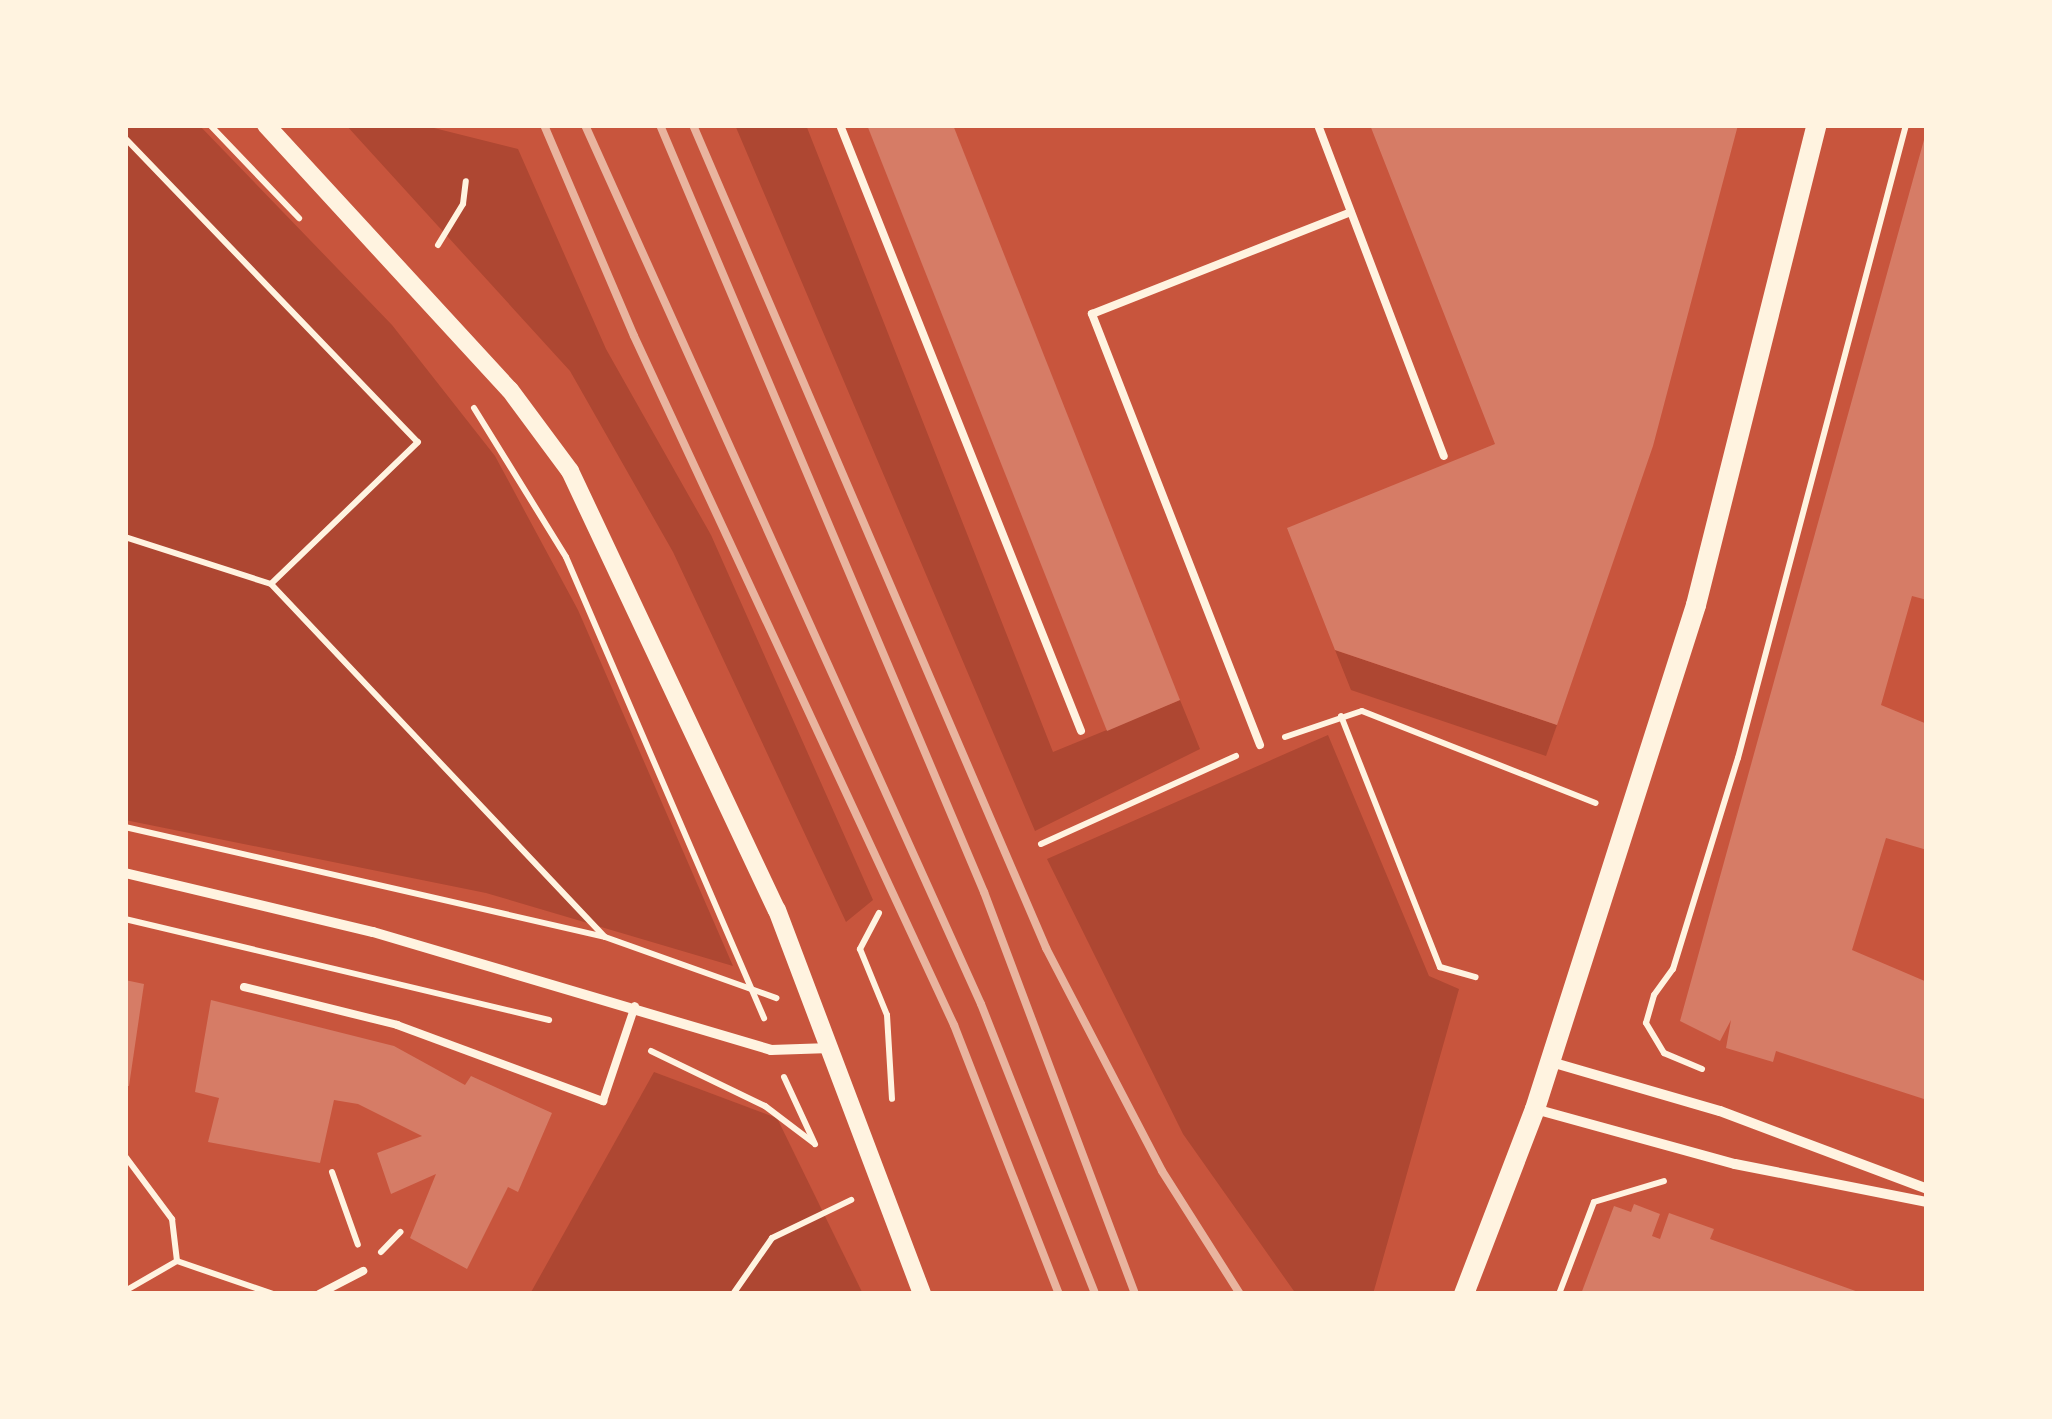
<!DOCTYPE html>
<html>
<head>
<meta charset="utf-8">
<style>
	body { margin:0 }
	#map { position:relative; width:2052px; height:1419px; overflow:hidden; background:#c8553d; font-family:"DM Sans",sans-serif }
	div>[style] { position:absolute }
	.green>* { inset:0; background:#ae4732 }
	.building>* { inset:0; background:#d67c66 }
	.path>* { height:6px; margin:-3px; padding:0 3px; transform-origin:3px; border-radius:3px; background:#fff3e0 }
	.service>* { height:8px; margin:-4px; padding:0 4px; transform-origin:4px; border-radius:4px; background:#fff3e0 }
	.minor>* { height:10px; margin:-5px; padding:0 5px; transform-origin:5px; border-radius:5px; background:#fff3e0 }
	.tertiary>* { height:18px; margin:-9px; padding:0 9px; transform-origin:9px; border-radius:9px; background:#fff3e0 }
	.secondary>* { height:20px; margin:-10px; padding:0 10px; transform-origin:10px; border-radius:10px; background:#fff3e0 }
	.rail>* { height:8px; margin:-4px; padding:0 4px; transform-origin:4px; border-radius:4px; background:#e9b49f }
	span { translate:-50% -50%; white-space:nowrap; text-align:center; line-height:1.15; -webkit-text-stroke:8px #fff3e0; paint-order:stroke }
	.frame { position:absolute; inset:0; border:128px solid #fff3e0; pointer-events:none }
</style>
</head>
<body>
<div id="map">
	<div class="green">
		<div style="clip-path:polygon(125px 125px,199px 125px,392px 325px,495px 456px,578px 610px,733px 966px,486px 893px,125px 820px)"></div>
		<div style="clip-path:polygon(346px 125px,422px 125px,518px 149px,606px 349px,711px 535px,873px 900px,846px 922px,673px 552px,570px 371px)"></div>
		<div style="clip-path:polygon(735px 125px,806px 125px,1053px 752px,1180px 700px,1200px 749px,1035px 831px)"></div>
		<div style="clip-path:polygon(1335px 650px,1557px 725px,1546px 756px,1351px 690px)"></div>
		<div style="clip-path:polygon(1328px 735px,1429px 976px,1459px 989px,1373px 1294px,1296px 1294px,1183px 1134px,1047px 859px)"></div>
		<div style="clip-path:polygon(654px 1072px,777px 1118px,863px 1294px,530px 1294px)"></div>
	</div>
	<div class="building">
		<div style="clip-path:polygon(867px 125px,953px 125px,1180px 700px,1107px 731px)"></div>
		<div style="clip-path:polygon(1370px 125px,1738px 125px,1653px 446px,1557px 725px,1335px 650px,1287px 528px,1495px 444px)"></div>
		<div style="clip-path:polygon(1927px 129px,1927px 600px,1912px 596px,1881px 705px,1927px 724px,1927px 850px,1886px 838px,1852px 950px,1927px 982px,1927px 1100px,1776px 1051px,1773px 1062px,1726px 1048px,1731px 1020px,1720px 1041px,1680px 1021px)"></div>
		<div style="clip-path:polygon(125px 980px,144px 984px,129px 1086px,125px 1086px)"></div>
		<div style="clip-path:polygon(211px 1000px,394px 1046px,465px 1085px,471px 1076px,552px 1113px,518px 1192px,508px 1187px,467px 1269px,410px 1238px,436px 1174px,391px 1194px,377px 1153px,422px 1136px,358px 1104px,334px 1100px,320px 1163px,208px 1142px,219px 1098px,195px 1092px)"></div>
		<div style="clip-path:polygon(1634px 1204px,1660px 1214px,1652px 1236px,1660px 1239px,1669px 1213px,1714px 1229px,1710px 1239px,1864px 1294px,1581px 1294px,1614px 1206px,1631px 1212px)"></div>
	</div>
	<div class="path">
		<div style="left:210px;top:125px;width:129px;rotate:46.3deg"></div>
		<div style="left:125px;top:138px;width:422px;rotate:46.1deg"></div>
		<div style="left:418px;top:442px;width:204px;rotate:136deg"></div>
		<div style="left:271px;top:584px;width:153px;rotate:-162.2deg"></div>
		<div style="left:438px;top:245px;width:48px;rotate:-58.6deg"></div>
		<div style="left:463px;top:204px;width:23px;rotate:-83deg"></div>
		<div style="left:474px;top:408px;width:175px;rotate:58.3deg"></div>
		<div style="left:566px;top:557px;width:502px;rotate:66.76deg"></div>
		<div style="left:271px;top:584px;width:485px;rotate:46.6deg"></div>
		<div style="left:1341px;top:716px;width:270px;rotate:68.5deg"></div>
		<div style="left:1440px;top:967px;width:37px;rotate:16deg"></div>
		<div style="left:1285px;top:737px;width:81px;rotate:-18.7deg"></div>
		<div style="left:1362px;top:711px;width:251px;rotate:21.5deg"></div>
		<div style="left:125px;top:827px;width:492px;rotate:12.9deg"></div>
		<div style="left:605px;top:937px;width:182px;rotate:19.6deg"></div>
		<div style="left:1041px;top:844px;width:214px;rotate:-24.3deg"></div>
		<div style="left:879px;top:913px;width:41px;rotate:117.8deg"></div>
		<div style="left:860px;top:949px;width:71px;rotate:67.8deg"></div>
		<div style="left:887px;top:1015px;width:84px;rotate:86.6deg"></div>
		<div style="left:125px;top:919px;width:436px;rotate:13.4deg"></div>
		<div style="left:651px;top:1051px;width:127px;rotate:25.8deg"></div>
		<div style="left:765px;top:1106px;width:61px;rotate:37.1deg"></div>
		<div style="left:1702px;top:1069px;width:41px;rotate:-157.2deg"></div>
		<div style="left:1664px;top:1053px;width:35px;rotate:-121deg"></div>
		<div style="left:1646px;top:1023px;width:29px;rotate:-74deg"></div>
		<div style="left:1654px;top:995px;width:32px;rotate:-54deg"></div>
		<div style="left:1673px;top:969px;width:221px;rotate:-72.9deg"></div>
		<div style="left:1738px;top:758px;width:655px;rotate:-75.14deg"></div>
		<div style="left:784px;top:1077px;width:74px;rotate:65.2deg"></div>
		<div style="left:125px;top:1156px;width:79px;rotate:53.3deg"></div>
		<div style="left:172px;top:1219px;width:42px;rotate:83.2deg"></div>
		<div style="left:332px;top:1172px;width:77px;rotate:70.4deg"></div>
		<div style="left:381px;top:1252px;width:28px;rotate:-46deg"></div>
		<div style="left:125px;top:1291px;width:60px;rotate:-30deg"></div>
		<div style="left:177px;top:1261px;width:102px;rotate:19deg"></div>
		<div style="left:733px;top:1294px;width:68px;rotate:-55.1deg"></div>
		<div style="left:772px;top:1238px;width:88px;rotate:-25.7deg"></div>
		<div style="left:1559px;top:1294px;width:98px;rotate:-69.2deg"></div>
		<div style="left:1594px;top:1202px;width:73px;rotate:-16.7deg"></div>
	</div>
	<div class="service">
		<div style="left:840px;top:125px;width:652px;rotate:68.31deg"></div>
		<div style="left:1318px;top:125px;width:354px;rotate:69.2deg"></div>
		<div style="left:1260px;top:745px;width:463px;rotate:-111.3deg"></div>
		<div style="left:1092px;top:314px;width:278px;rotate:-21.5deg"></div>
		<div style="left:244px;top:987px;width:158px;rotate:13.9deg"></div>
		<div style="left:397px;top:1025px;width:220px;rotate:20.3deg"></div>
		<div style="left:603px;top:1101px;width:100px;rotate:-71.4deg"></div>
		<div style="left:319px;top:1294px;width:50px;rotate:-27.6deg"></div>
	</div>
	<div class="minor">
		<div style="left:125px;top:873px;width:255px;rotate:13.4deg"></div>
		<div style="left:373px;top:932px;width:415px;rotate:16.5deg"></div>
		<div style="left:771px;top:1050px;width:59px;rotate:-1.9deg"></div>
		<div style="left:1551px;top:1062px;width:176px;rotate:16.2deg"></div>
		<div style="left:1720px;top:1111px;width:221px;rotate:20.6deg"></div>
		<div style="left:1535px;top:1109px;width:207px;rotate:15.4deg"></div>
		<div style="left:1735px;top:1164px;width:196px;rotate:11.2deg"></div>
	</div>
	<div class="tertiary">
		<div style="left:266px;top:125px;width:360px;rotate:47.4deg"></div>
		<div style="left:510px;top:390px;width:101px;rotate:53.5deg"></div>
		<div style="left:570px;top:471px;width:485px;rotate:64.8deg"></div>
		<div style="left:777px;top:910px;width:410px;rotate:69.3deg"></div>
	</div>
	<div class="secondary">
		<div style="left:1464px;top:1294px;width:198px;rotate:-69deg"></div>
		<div style="left:1535px;top:1109px;width:529px;rotate:-72.28deg"></div>
		<div style="left:1696px;top:605px;width:495px;rotate:-75.9deg"></div>
	</div>
	<div class="rail">
		<div style="left:544px;top:125px;width:229px;rotate:66.9deg"></div>
		<div style="left:634px;top:336px;width:760px;rotate:65.09deg"></div>
		<div style="left:954px;top:1025px;width:289px;rotate:68.7deg"></div>
		<div style="left:585px;top:125px;width:964px;rotate:65.75deg"></div>
		<div style="left:981px;top:1004px;width:312px;rotate:68.5deg"></div>
		<div style="left:660px;top:125px;width:833px;rotate:67.1deg"></div>
		<div style="left:984px;top:892px;width:429px;rotate:69.4deg"></div>
		<div style="left:693px;top:125px;width:896px;rotate:66.78deg"></div>
		<div style="left:1046px;top:948px;width:251px;rotate:62.5deg"></div>
		<div style="left:1162px;top:1171px;width:146px;rotate:57.6deg"></div>
	</div>
	<div class="frame"></div>
</div>
</body>
</html>
